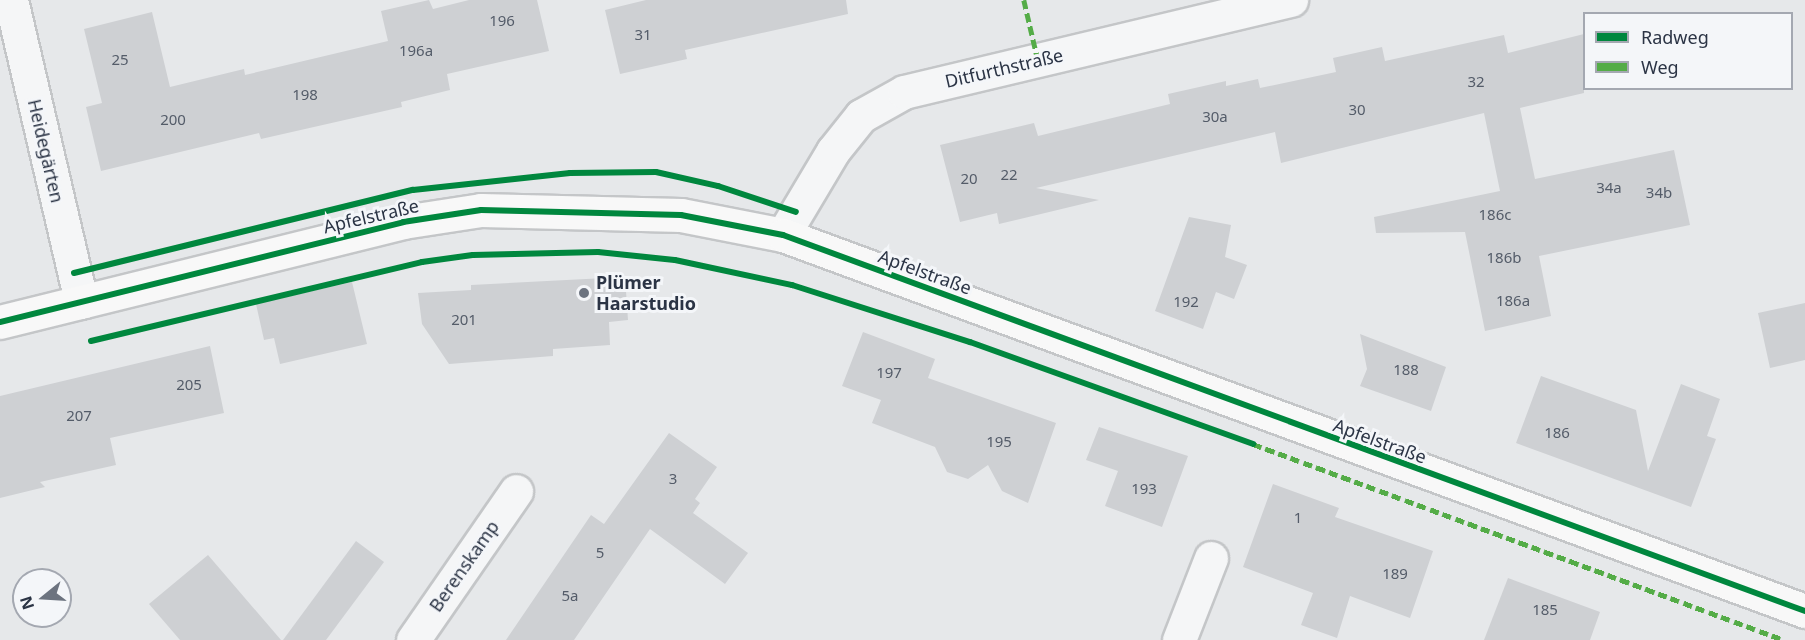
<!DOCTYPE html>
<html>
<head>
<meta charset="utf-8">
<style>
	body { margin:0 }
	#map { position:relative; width:1805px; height:640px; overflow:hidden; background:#e6e8ea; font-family:"Noto Sans",sans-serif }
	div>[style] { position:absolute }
	.building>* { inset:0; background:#ced0d3 }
	.roads { filter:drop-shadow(2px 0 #c4c6c8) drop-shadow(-2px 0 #c4c6c8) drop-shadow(0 2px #c4c6c8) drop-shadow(0 -2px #c4c6c8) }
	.street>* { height:33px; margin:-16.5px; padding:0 16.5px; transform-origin:16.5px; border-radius:16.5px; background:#f5f6f7 }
	.secondary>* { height:33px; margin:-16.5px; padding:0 16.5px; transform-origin:16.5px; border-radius:16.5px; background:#f8f8f8 }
	.quiet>* { height:4.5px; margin-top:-2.25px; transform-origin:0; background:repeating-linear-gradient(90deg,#54ac47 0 9px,transparent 0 13.5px) }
	.cycleway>* { height:6px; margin:-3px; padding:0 3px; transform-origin:3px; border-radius:3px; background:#00873e }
	.dots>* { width:16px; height:16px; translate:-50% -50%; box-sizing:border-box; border:3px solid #f4f6f9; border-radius:50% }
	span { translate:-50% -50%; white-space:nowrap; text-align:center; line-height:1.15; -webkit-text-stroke:6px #f4f6f9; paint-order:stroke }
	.number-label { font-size:15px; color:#545c69 }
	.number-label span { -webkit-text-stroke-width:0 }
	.street-label { font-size:18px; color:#2b3445 }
	.poi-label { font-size:18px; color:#2b3445; font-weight:700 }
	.left { translate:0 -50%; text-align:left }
	.legend { position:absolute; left:1583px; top:12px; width:210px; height:78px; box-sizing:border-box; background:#f4f6f9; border:2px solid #a4a8b1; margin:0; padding:8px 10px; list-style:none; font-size:18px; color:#2b3445 }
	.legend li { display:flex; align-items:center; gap:12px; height:30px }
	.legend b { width:30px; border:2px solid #a4a8b1 }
	.north { position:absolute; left:12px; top:568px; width:60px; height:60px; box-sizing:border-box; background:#f4f6f9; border:2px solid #a4a8b1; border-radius:50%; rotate:252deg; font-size:16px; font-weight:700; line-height:24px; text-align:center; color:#2b3445 }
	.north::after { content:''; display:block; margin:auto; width:21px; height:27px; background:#6c737f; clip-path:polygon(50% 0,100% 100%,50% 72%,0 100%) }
</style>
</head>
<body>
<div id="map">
	<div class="building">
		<div style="clip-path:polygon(429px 0,433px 9px,469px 0,537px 0,549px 51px,447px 74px,450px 90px,401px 102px,402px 107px,261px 139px,259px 133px,101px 171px,86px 107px,102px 103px,84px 29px,152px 12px,170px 87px,244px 69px,245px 75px,388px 41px,381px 11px)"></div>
		<div style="clip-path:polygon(646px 0,846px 0,848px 14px,685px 50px,687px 59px,620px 74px,605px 10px)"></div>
		<div style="clip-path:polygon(1584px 34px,1584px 93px,1520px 108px,1535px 179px,1674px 150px,1690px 225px,1539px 256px,1551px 316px,1485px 331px,1465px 232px,1376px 233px,1374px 217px,1500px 191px,1484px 113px,1281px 163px,1275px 132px,1036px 188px,1099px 200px,999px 224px,997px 213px,960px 222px,940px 145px,1034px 123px,1038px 136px,1170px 104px,1168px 94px,1226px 81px,1226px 86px,1258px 79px,1260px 88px,1336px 72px,1333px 58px,1382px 47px,1385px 61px,1504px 35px,1508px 53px)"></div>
		<div style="clip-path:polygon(1189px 217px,1231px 225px,1225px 257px,1247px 265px,1234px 299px,1216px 292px,1203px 329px,1155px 311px)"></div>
		<div style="clip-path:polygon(625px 277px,628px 320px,609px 322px,610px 345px,553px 349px,553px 356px,449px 364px,422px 324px,418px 293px,471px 290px,471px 285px)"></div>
		<div style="clip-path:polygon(352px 282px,367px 344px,280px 364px,274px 338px,264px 340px,256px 304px)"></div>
		<div style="clip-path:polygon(1805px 303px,1805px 360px,1770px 368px,1758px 313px)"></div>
		<div style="clip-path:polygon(863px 332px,935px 359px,928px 378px,1056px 423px,1028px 503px,1002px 491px,988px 465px,968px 479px,947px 472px,935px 447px,872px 423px,881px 400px,842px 386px)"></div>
		<div style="clip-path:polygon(1360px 334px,1446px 367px,1431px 411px,1360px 386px,1367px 369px)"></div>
		<div style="clip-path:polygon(210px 346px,224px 413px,110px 438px,116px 465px,40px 482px,45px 487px,0 498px,0 396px)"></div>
		<div style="clip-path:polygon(1541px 376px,1636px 410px,1648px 471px,1681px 384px,1720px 399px,1707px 436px,1716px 439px,1691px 507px,1516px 443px)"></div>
		<div style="clip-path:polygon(1099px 427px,1188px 456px,1162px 527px,1105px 506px,1118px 471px,1086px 460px)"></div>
		<div style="clip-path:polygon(669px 433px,717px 467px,695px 499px,700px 503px,693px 513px,748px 553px,725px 584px,650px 529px,574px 640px,506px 640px,591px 515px,604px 524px)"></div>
		<div style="clip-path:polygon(1273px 484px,1339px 508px,1335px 517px,1433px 551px,1410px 618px,1350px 596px,1337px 638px,1301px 625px,1313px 593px,1243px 567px)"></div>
		<div style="clip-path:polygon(356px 541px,384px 562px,326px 640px,283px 640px)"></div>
		<div style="clip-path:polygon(208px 555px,281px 640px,180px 640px,149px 604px)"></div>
		<div style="clip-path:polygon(1508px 578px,1600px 612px,1590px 640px,1484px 640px)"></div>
	</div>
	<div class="roads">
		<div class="street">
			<div style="left:11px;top:0;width:310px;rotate:76.9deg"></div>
			<div style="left:783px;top:235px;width:98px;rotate:-59.2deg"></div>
			<div style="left:833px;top:151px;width:45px;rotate:-51.3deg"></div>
			<div style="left:861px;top:116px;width:49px;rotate:-29.2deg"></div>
			<div style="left:904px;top:92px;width:398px;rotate:-13.4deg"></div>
			<div style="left:413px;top:640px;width:181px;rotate:-55.3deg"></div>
			<div style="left:1179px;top:640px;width:88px;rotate:-68.7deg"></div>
		</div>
		<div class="secondary">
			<div style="left:0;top:322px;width:415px;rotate:-13.9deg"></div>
			<div style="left:403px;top:222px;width:79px;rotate:-8.7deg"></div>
			<div style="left:481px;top:210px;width:200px;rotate:1.4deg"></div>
			<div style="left:681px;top:215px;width:104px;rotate:11.1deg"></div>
			<div style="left:783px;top:235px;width:1089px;rotate:20.2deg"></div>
		</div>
	</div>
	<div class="quiet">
		<div style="left:1024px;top:0;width:62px;rotate:76.9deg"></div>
		<div style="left:1253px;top:444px;width:566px;rotate:20.26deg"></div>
	</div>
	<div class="cycleway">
		<div style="left:74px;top:273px;width:349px;rotate:-13.8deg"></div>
		<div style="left:413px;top:190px;width:158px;rotate:-6.2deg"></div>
		<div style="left:570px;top:173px;width:86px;rotate:-0.7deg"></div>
		<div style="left:656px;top:172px;width:64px;rotate:12.7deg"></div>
		<div style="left:718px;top:186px;width:82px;rotate:18.4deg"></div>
		<div style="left:0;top:322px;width:415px;rotate:-13.9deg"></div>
		<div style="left:403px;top:222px;width:79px;rotate:-8.7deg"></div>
		<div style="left:481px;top:210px;width:200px;rotate:1.4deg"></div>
		<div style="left:681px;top:215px;width:104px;rotate:11.1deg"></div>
		<div style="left:783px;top:235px;width:1089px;rotate:20.2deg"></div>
		<div style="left:91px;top:341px;width:340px;rotate:-13.4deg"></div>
		<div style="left:422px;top:262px;width:51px;rotate:-7.8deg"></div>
		<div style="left:473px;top:255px;width:125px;rotate:-1.4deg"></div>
		<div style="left:598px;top:252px;width:77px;rotate:5.9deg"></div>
		<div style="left:675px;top:260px;width:120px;rotate:12.1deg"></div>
		<div style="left:792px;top:285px;width:187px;rotate:17.8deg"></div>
		<div style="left:970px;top:342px;width:301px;rotate:19.8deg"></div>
	</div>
	<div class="dots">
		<div style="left:584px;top:293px;background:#6c737f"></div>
	</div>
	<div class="number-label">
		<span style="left:502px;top:21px">196</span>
		<span style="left:643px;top:35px">31</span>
		<span style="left:416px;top:51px">196a</span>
		<span style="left:120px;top:60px">25</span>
		<span style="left:1476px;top:82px">32</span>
		<span style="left:305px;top:95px">198</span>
		<span style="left:1357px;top:110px">30</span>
		<span style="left:1215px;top:117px">30a</span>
		<span style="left:173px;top:120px">200</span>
		<span style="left:1009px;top:175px">22</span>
		<span style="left:969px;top:179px">20</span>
		<span style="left:1609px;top:188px">34a</span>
		<span style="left:1659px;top:193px">34b</span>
		<span style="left:1495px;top:215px">186c</span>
		<span style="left:1504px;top:258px">186b</span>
		<span style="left:1513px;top:301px">186a</span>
		<span style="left:1186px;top:302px">192</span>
		<span style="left:464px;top:320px">201</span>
		<span style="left:1406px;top:370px">188</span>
		<span style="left:889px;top:373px">197</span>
		<span style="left:189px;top:385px">205</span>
		<span style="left:79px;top:416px">207</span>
		<span style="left:1557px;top:433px">186</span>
		<span style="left:999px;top:442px">195</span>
		<span style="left:673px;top:479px">3</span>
		<span style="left:1144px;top:489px">193</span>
		<span style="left:1298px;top:518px">1</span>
		<span style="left:600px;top:553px">5</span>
		<span style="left:1395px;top:574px">189</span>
		<span style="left:570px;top:596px">5a</span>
		<span style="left:1545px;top:610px">185</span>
	</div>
	<div class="street-label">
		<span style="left:1004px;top:68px;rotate:-13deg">Ditfurthstraße</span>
		<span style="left:46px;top:151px;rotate:77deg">Heidegärten</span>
		<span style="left:371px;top:216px;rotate:-13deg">Apfelstraße</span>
		<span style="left:925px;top:272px;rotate:20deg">Apfelstraße</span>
		<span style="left:1380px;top:441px;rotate:20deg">Apfelstraße</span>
		<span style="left:464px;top:566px;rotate:-55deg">Berenskamp</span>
	</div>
	<div class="poi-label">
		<span class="left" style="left:596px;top:293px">Plümer<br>Haarstudio</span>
	</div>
	<ul class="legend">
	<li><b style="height:8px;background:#00873e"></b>Radweg</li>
	<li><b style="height:8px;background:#54ac47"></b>Weg</li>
	</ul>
	<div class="north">N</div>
</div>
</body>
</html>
